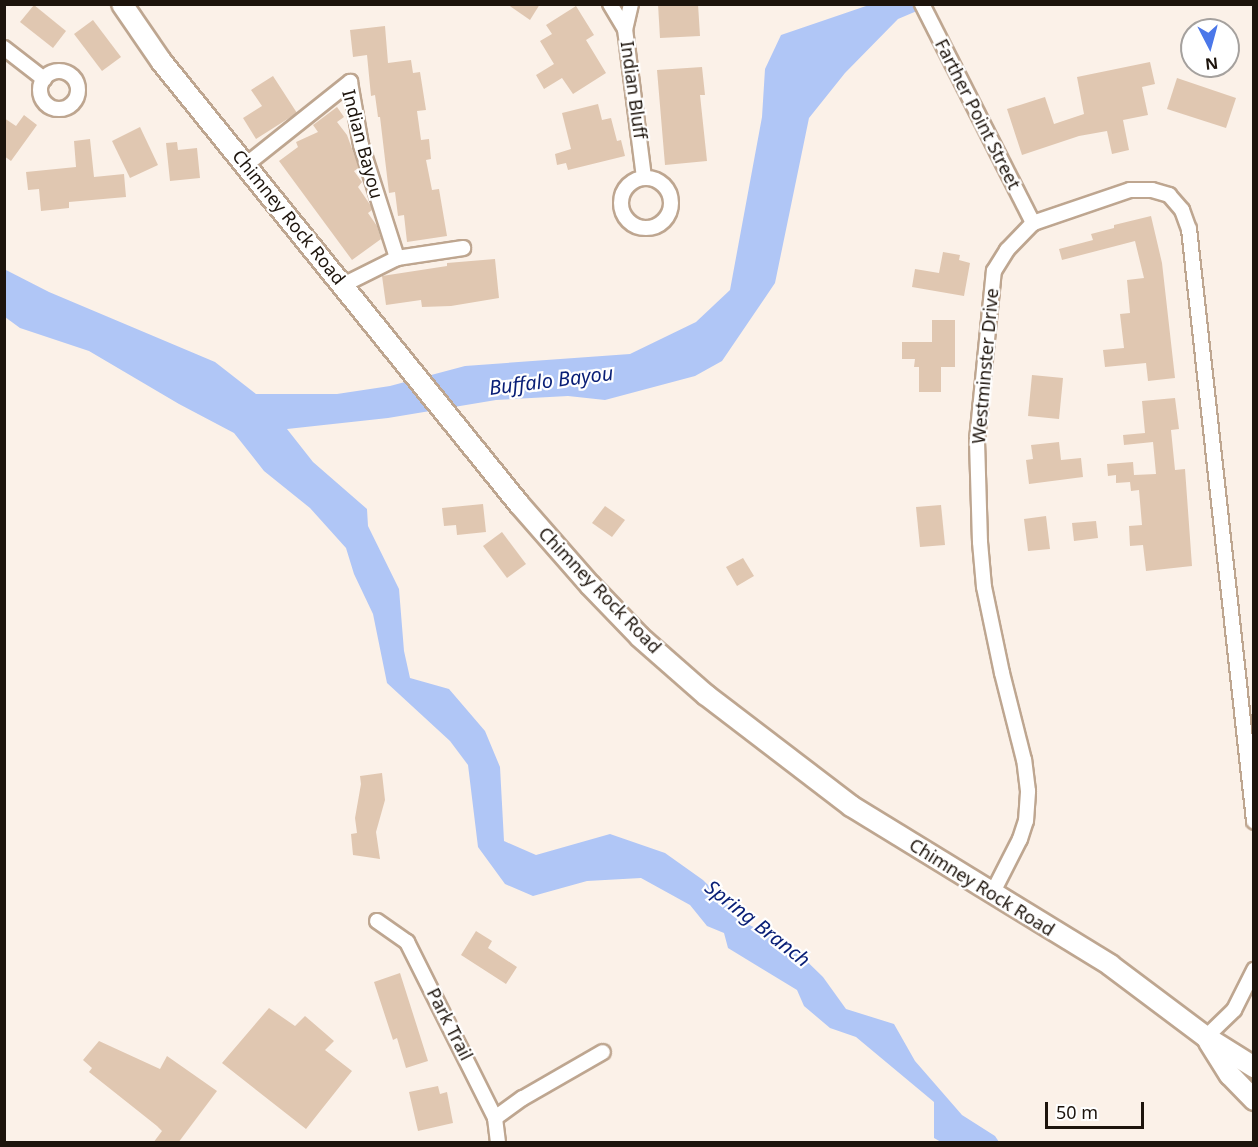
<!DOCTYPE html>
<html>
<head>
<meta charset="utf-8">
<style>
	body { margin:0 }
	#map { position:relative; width:1258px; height:1147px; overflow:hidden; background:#fbf1e8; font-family:"Noto Sans",sans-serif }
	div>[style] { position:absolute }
	.water>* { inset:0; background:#b0c6f6 }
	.building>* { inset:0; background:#e0c7b1 }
	.roads { filter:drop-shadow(2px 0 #bea690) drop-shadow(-2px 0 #bea690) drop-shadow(0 2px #bea690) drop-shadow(0 -2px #bea690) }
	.street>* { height:14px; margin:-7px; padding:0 7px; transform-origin:7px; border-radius:7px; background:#fff }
	.street>.ring { margin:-7px; padding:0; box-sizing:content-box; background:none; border:14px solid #fff; border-radius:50% }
	.secondary>* { height:20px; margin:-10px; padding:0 10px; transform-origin:10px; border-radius:10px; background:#fff }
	span { translate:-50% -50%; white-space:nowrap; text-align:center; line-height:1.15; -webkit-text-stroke:4.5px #fff; paint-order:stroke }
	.street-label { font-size:18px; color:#1d140c }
	.water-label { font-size:20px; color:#081e76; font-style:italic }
	.frame { position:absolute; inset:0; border:6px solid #1d140c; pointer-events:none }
	.north { position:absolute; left:1180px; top:18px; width:60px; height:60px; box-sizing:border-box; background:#fff; border:2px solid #a5a19e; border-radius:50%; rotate:174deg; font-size:16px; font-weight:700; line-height:24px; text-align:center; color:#1d140c }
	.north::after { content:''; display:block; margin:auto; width:21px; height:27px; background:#4b77e9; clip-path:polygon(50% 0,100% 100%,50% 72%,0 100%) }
	.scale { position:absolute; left:1045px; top:1102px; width:99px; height:27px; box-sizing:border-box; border:3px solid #1d140c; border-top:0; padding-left:8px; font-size:18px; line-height:21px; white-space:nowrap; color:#1d140c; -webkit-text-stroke:4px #fff; paint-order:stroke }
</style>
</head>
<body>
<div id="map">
	<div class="water">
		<div style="clip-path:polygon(869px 5px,931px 5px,898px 19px,845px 73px,809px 118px,775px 283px,722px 361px,695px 376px,605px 400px,568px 396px,496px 400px,388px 418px,287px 429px,313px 462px,367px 509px,368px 526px,399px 589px,404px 651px,410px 678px,449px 689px,485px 731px,500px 767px,504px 841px,536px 855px,610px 834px,665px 853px,703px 880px,747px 924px,787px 942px,823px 977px,846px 1009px,894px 1024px,915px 1061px,962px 1115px,995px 1136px,999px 1142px,941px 1142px,934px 1138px,934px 1102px,856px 1037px,830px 1028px,804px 1006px,797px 990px,728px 948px,724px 933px,707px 926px,690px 905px,641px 878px,587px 881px,533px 896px,505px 884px,478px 847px,468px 765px,450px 741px,387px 683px,373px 614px,354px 574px,346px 548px,310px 508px,264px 471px,234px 433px,179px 404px,89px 351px,20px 328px,5px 317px,4px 269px,49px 292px,215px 362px,256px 394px,337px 394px,390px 386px,465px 366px,630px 354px,696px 322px,730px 290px,762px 117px,765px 69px,781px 35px)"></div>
	</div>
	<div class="building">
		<div style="clip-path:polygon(507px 4px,540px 4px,530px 20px)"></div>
		<div style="clip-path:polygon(658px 4px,698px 4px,700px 36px,660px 38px)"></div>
		<div style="clip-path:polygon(34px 5px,66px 31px,53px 48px,20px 22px)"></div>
		<div style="clip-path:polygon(576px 6px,594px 35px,586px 40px,606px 73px,573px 94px,562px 78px,544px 89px,536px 75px,554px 64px,540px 41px,552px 34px,546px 25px)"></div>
		<div style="clip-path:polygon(93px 20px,121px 57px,102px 71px,74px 34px)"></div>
		<div style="clip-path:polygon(385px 26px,388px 63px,411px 60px,413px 73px,420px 72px,426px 110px,417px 111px,421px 140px,429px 139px,431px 159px,426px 160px,432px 190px,439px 189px,447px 236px,407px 242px,404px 215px,398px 216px,395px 192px,389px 193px,380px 117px,378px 117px,375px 95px,371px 96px,367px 55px,353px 57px,350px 30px)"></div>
		<div style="clip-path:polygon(1150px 62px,1155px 84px,1142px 87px,1148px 115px,1123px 120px,1129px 150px,1112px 154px,1107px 131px,1079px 136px,1022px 155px,1007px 109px,1045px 97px,1054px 124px,1084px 114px,1077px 77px)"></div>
		<div style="clip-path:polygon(702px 67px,705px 95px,700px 95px,707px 161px,665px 165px,657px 70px)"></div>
		<div style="clip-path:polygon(273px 76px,297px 113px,256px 139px,243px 118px,262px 106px,251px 90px)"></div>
		<div style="clip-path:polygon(1177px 78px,1236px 98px,1226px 128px,1167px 109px)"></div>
		<div style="clip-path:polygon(598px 104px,602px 120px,611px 118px,617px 141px,621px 140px,625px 156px,568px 170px,566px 163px,557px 165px,555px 154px,571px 149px,562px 113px)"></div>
		<div style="clip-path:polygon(337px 107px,344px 117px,337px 122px,347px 135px,359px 168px,354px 171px,362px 182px,358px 187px,371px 206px,372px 210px,368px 213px,377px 226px,381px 239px,352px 260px,279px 161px,298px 147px,296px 142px,318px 132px,313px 125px)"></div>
		<div style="clip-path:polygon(24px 115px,37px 125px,11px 161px,4px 156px,4px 118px,16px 126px)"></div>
		<div style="clip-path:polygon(140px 127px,158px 165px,130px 178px,112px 141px)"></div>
		<div style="clip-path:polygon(90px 139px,94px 177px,124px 174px,126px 197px,69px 202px,69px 208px,41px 211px,39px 189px,28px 190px,26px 172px,76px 167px,74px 141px)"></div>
		<div style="clip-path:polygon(177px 142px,178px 150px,197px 148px,200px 178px,170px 181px,166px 143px)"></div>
		<div style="clip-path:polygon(1151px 216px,1162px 263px,1175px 378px,1148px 381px,1146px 363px,1105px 367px,1103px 350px,1124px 348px,1120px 314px,1130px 313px,1127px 280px,1144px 278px,1135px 241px,1062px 260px,1059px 249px,1093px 240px,1091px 234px,1114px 228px,1114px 225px)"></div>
		<div style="clip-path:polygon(943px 252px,960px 255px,959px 260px,970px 263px,964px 296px,912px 287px,915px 269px,939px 273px)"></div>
		<div style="clip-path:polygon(495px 259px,499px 298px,451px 306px,422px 307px,421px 300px,386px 305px,382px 276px,447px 266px,447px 263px)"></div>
		<div style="clip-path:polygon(932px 320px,955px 320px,955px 367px,941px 367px,941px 392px,919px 392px,919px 367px,914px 367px,915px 359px,902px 359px,902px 342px,932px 342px)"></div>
		<div style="clip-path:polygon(1032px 375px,1063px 378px,1059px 419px,1028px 416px)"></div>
		<div style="clip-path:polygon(1175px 398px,1179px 429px,1171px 430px,1175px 470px,1185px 469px,1192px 566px,1146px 571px,1143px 545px,1130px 546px,1129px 526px,1142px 525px,1139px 490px,1131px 491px,1130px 482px,1116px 483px,1116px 475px,1108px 476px,1107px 464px,1133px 462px,1134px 475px,1156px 474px,1153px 442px,1124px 445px,1123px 435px,1145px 433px,1142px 401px)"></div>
		<div style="clip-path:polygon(1059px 442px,1061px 460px,1081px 458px,1083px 477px,1029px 484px,1026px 460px,1033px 459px,1031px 445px)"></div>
		<div style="clip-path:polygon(483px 504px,486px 532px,457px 535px,456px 525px,444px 526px,442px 508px)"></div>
		<div style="clip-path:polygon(941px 505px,945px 545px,920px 547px,916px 507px)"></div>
		<div style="clip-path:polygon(605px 506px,625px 520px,612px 537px,592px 523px)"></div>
		<div style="clip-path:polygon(1046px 516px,1050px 549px,1028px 551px,1024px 519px)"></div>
		<div style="clip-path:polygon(1096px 521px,1098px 538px,1074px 541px,1072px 523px)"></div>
		<div style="clip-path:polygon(502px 532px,526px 564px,507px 578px,483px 546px)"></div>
		<div style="clip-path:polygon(743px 558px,754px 576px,737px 586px,726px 567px)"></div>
		<div style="clip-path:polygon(382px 773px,385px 800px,376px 832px,380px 859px,353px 855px,351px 834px,357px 833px,355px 818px,361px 784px,360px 776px)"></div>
		<div style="clip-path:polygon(476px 931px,492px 941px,488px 948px,517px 967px,506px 984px,461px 955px)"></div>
		<div style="clip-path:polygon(400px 973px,428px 1061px,406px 1068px,397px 1038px,393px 1040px,374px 982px)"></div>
		<div style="clip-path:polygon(269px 1008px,295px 1026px,305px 1016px,334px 1041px,325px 1050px,352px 1071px,306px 1129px,222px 1063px)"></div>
		<div style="clip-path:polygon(99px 1041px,160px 1069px,167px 1056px,217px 1091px,178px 1143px,153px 1143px,162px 1131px,157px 1126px,89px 1072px,92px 1068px,83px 1060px)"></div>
		<div style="clip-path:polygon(438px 1086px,440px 1094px,447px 1092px,453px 1123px,418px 1131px,409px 1092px)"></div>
	</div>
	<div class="roads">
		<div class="street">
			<div style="left:610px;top:4px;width:29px;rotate:59deg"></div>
			<div style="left:631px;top:4px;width:26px;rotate:103deg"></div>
			<div style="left:625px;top:29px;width:149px;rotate:82.7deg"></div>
			<div style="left:922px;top:4px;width:246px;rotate:63.1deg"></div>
			<div style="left:4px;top:48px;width:51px;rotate:37.8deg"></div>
			<div class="ring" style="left:40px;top:71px;width:24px;height:24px"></div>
			<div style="left:247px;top:164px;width:132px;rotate:-38.5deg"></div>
			<div style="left:350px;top:82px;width:64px;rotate:80.1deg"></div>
			<div style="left:361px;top:145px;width:119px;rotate:72.3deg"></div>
			<div class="ring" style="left:621px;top:178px;width:36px;height:36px"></div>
			<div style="left:343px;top:285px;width:60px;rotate:-26.6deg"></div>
			<div style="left:397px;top:258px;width:67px;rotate:-8.6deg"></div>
			<div style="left:993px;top:892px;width:59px;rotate:-63deg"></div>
			<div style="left:1020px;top:839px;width:19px;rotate:-72deg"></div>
			<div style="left:1026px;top:821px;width:30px;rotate:-86deg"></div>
			<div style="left:1028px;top:791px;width:31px;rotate:-97deg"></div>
			<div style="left:1024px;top:760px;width:90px;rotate:-104.2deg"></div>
			<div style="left:1002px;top:673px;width:88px;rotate:-101.8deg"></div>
			<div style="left:984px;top:587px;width:45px;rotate:-95.1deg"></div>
			<div style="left:980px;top:542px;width:102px;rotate:-91.7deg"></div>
			<div style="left:977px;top:440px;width:170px;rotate:-84.3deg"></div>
			<div style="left:994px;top:271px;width:25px;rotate:-58deg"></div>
			<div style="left:1007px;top:250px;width:37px;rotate:-46deg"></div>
			<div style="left:1033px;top:223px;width:102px;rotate:-18.8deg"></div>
			<div style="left:1130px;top:190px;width:22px"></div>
			<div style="left:1152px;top:190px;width:18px;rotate:16deg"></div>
			<div style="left:1169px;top:195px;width:20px;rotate:49deg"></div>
			<div style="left:1182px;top:210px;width:20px;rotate:70deg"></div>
			<div style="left:1189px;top:229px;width:596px;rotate:83.73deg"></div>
			<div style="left:377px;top:921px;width:37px;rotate:35deg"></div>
			<div style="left:407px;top:942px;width:197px;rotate:63.4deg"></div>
			<div style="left:495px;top:1118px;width:24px;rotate:83deg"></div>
			<div style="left:1206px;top:1037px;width:39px;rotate:-44deg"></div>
			<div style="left:1234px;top:1010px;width:45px;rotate:-63.4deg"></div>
			<div style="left:495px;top:1118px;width:34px;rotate:-36deg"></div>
			<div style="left:523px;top:1098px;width:92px;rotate:-29.9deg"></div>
		</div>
		<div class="secondary">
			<div style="left:122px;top:4px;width:69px;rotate:55.6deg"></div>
			<div style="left:161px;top:61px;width:570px;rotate:51.06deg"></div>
			<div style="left:519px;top:504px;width:108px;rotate:48.8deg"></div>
			<div style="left:590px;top:585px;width:72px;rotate:46.1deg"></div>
			<div style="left:640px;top:637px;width:88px;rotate:41.3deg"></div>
			<div style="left:706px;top:695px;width:183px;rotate:37.4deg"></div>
			<div style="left:851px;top:806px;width:304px;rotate:31.5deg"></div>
			<div style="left:1110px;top:965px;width:120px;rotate:36.9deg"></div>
			<div style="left:1206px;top:1037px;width:57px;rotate:32deg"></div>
			<div style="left:1209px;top:1042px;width:39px;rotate:58deg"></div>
			<div style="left:1230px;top:1075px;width:35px;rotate:46deg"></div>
		</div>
	</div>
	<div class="street-label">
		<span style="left:634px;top:90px;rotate:82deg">Indian Bluff</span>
		<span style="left:978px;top:114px;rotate:63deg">Farther Point Street</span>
		<span style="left:363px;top:144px;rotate:75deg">Indian Bayou</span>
		<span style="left:289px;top:217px;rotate:51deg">Chimney Rock Road</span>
		<span style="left:985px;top:366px;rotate:-85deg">Westminster Drive</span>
		<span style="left:600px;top:590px;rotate:46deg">Chimney Rock Road</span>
		<span style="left:982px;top:887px;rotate:32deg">Chimney Rock Road</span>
		<span style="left:450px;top:1024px;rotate:63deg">Park Trail</span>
	</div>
	<div class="water-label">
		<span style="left:551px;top:380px;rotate:-7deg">Buffalo Bayou</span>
		<span style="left:758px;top:923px;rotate:38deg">Spring Branch</span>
	</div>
	<div class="frame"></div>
	<div class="north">N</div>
	<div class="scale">50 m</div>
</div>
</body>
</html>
